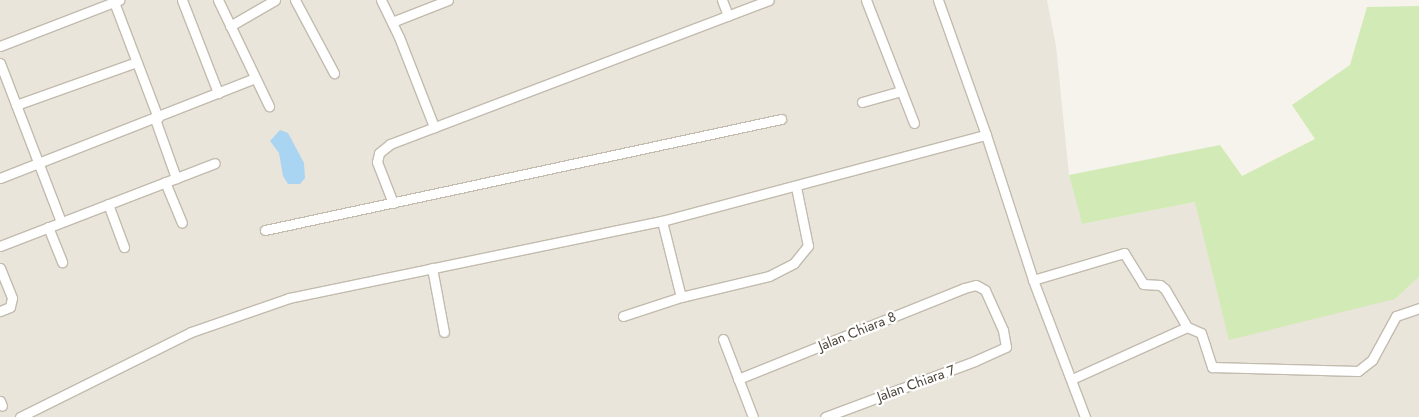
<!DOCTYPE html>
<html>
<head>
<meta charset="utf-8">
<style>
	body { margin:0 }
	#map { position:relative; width:1419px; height:417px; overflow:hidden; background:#f6f3ec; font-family:Jost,sans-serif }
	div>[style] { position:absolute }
	.residential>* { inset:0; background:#eae5da }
	.green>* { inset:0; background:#d2eab5 }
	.water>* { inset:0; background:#a9d4f2 }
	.roads { filter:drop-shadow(1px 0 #c2bbae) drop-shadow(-1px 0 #c2bbae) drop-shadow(0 1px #c2bbae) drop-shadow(0 -1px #c2bbae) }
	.minor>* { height:9px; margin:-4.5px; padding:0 4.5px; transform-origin:4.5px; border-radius:4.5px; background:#fff }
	span { translate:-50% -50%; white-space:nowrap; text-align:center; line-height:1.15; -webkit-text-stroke:4.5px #fff; paint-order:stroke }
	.street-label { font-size:14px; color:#4b4439 }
</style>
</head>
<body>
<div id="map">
	<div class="residential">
		<div style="clip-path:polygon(0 0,1047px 0,1056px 46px,1069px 175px,1082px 224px,1195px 202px,1395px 299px,1419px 277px,1419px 417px,0 417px)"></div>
	</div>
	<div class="green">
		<div style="clip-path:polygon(1419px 6px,1419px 277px,1395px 299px,1229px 340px,1195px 202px,1082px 224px,1069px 175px,1220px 145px,1242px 176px,1315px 139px,1292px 105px,1350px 65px,1367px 7px)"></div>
	</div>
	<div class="water">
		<div style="clip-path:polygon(280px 130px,288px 133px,304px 163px,305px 178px,300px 184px,288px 184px,283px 176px,279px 153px,270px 141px)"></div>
	</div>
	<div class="roads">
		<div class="minor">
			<div style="left:182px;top:0;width:100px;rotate:68.8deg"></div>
			<div style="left:218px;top:0;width:118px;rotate:64.3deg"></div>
			<div style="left:295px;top:0;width:83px;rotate:61.9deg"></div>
			<div style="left:381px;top:0;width:41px;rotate:64.1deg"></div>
			<div style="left:399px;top:37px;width:97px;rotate:68.7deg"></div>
			<div style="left:722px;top:0;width:17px;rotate:69deg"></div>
			<div style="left:866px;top:0;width:132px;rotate:68.7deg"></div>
			<div style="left:938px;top:0;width:143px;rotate:70.4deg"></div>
			<div style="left:114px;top:2px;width:124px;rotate:69.2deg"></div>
			<div style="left:392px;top:22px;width:60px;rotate:-21.4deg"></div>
			<div style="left:230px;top:26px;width:52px;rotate:-30deg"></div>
			<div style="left:0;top:46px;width:128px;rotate:-21.1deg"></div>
			<div style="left:0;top:63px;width:170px;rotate:69deg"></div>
			<div style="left:862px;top:102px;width:41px;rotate:-15.8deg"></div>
			<div style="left:16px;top:105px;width:128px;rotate:-19.6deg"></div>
			<div style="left:155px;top:119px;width:63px;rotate:70.4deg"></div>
			<div style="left:0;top:178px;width:274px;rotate:-21.4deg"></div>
			<div style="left:165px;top:182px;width:44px;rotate:67.5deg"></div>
			<div style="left:393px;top:203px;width:44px;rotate:-111.3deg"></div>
			<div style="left:377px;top:162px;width:9px;rotate:-77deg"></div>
			<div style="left:379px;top:153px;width:14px;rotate:-39deg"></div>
			<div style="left:390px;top:144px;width:405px;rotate:-20.8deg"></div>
			<div style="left:108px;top:204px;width:46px;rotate:69.6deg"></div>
			<div style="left:662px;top:221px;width:78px;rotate:76deg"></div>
			<div style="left:48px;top:227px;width:38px;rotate:68deg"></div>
			<div style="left:265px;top:230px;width:528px;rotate:-12.14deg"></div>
			<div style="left:0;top:246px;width:230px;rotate:-21.1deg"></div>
			<div style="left:0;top:268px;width:32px;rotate:68deg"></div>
			<div style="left:12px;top:298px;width:9px;rotate:103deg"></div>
			<div style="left:10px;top:307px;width:11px;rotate:158deg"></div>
			<div style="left:432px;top:268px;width:65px;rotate:79.4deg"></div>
			<div style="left:1033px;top:280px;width:95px;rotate:-16.5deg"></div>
			<div style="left:1124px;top:253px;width:36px;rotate:58deg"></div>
			<div style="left:1143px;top:284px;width:17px;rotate:3deg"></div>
			<div style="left:1160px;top:285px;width:6px;rotate:39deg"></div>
			<div style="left:1165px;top:289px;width:44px;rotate:59.9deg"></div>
			<div style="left:623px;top:316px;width:61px;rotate:-18.1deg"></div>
			<div style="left:681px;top:297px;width:90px;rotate:-13.4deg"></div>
			<div style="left:769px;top:276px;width:28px;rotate:-27deg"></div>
			<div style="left:794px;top:263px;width:22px;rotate:-51deg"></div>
			<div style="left:808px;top:246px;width:60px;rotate:-101.5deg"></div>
			<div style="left:723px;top:339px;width:84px;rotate:69deg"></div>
			<div style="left:738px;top:379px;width:244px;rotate:-21.9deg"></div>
			<div style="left:964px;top:288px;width:12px;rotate:-14deg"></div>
			<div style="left:976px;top:285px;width:10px;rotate:29deg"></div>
			<div style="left:985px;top:290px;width:44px;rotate:65.8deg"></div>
			<div style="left:1003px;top:330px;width:17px;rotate:80deg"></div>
			<div style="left:1006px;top:347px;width:34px;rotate:156deg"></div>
			<div style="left:975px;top:361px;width:160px;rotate:159.5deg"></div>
			<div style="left:1072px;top:379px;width:126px;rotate:-24.3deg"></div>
			<div style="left:1187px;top:327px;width:15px;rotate:23deg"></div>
			<div style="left:1201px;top:333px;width:36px;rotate:72deg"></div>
			<div style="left:1212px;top:367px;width:146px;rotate:1.6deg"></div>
			<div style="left:1358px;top:371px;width:18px;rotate:-38deg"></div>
			<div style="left:1372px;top:360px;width:50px;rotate:-61.4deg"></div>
			<div style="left:1396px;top:316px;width:24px;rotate:-19deg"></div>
			<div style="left:0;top:401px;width:5px;rotate:68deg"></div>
			<div style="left:20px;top:417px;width:191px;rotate:-26.4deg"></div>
			<div style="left:191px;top:332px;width:104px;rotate:-19.1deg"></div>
			<div style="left:289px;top:298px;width:381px;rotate:-11.7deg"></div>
			<div style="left:662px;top:221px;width:335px;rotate:-14.9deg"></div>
			<div style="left:986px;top:135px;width:152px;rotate:72deg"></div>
			<div style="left:1033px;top:280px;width:147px;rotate:69.2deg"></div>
		</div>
	</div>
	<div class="street-label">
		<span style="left:857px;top:331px;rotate:-22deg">Jalan Chiara 8</span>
		<span style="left:916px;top:383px;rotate:-20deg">Jalan Chiara 7</span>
	</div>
</div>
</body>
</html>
